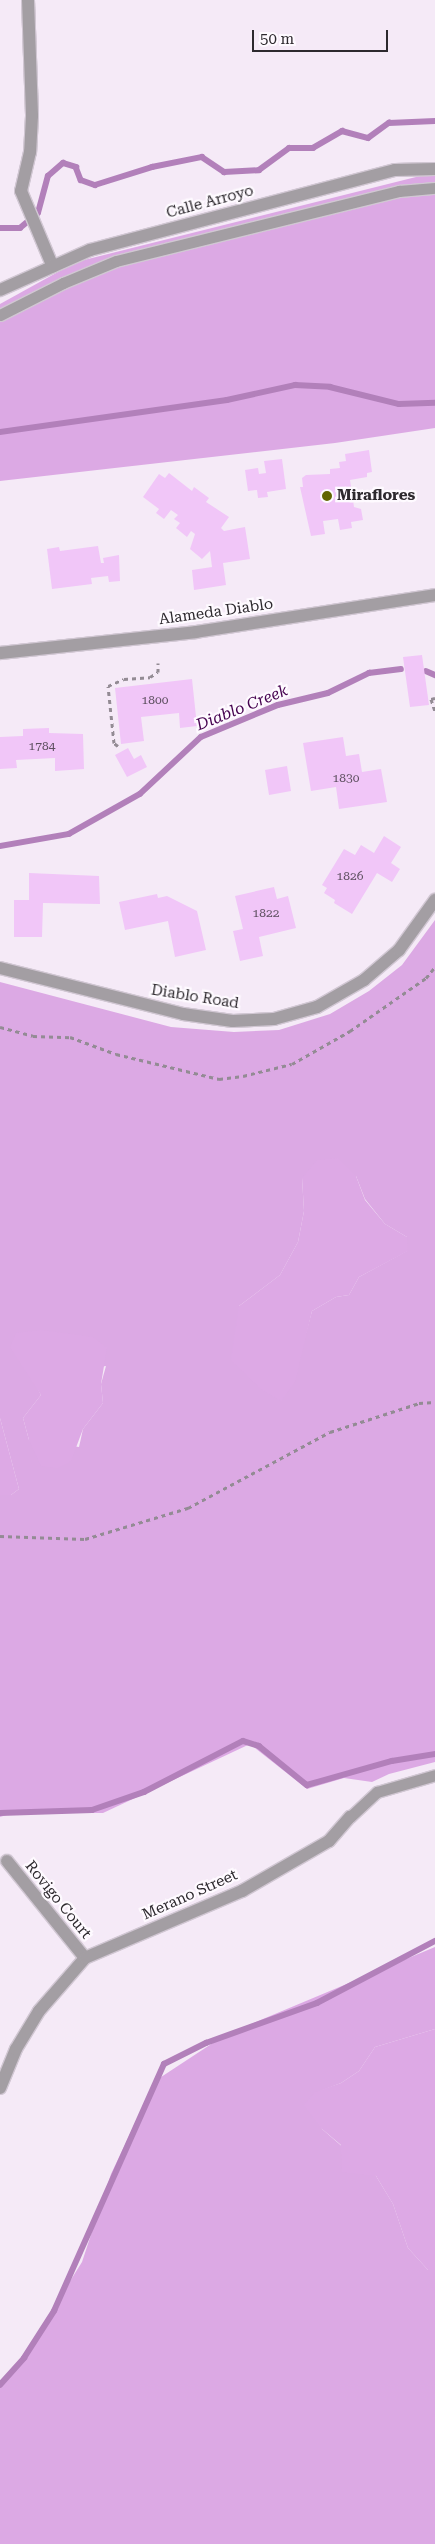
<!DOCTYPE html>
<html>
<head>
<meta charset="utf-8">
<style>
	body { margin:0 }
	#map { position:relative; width:435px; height:2544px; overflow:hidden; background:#f5eaf7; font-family:"Roboto Serif",serif }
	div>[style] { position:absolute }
	.green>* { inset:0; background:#dca9e4 }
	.forest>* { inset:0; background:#dda9e5 }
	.stream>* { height:5.5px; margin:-2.75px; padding:0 2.75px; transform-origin:2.75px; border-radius:2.75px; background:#b280ba }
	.building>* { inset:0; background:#f1c6f8 }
	.path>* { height:3px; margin-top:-1.5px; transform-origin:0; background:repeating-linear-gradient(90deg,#938b94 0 4px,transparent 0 8px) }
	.roads { filter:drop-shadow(1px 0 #d1c7d3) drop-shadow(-1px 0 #d1c7d3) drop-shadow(0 1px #d1c7d3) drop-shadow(0 -1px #d1c7d3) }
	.service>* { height:11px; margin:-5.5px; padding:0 5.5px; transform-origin:5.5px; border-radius:5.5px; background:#a39ea3 }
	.minor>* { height:12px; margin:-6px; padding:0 6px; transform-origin:6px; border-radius:6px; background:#a39ea3 }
	.tertiary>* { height:12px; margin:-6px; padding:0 6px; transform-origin:6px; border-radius:6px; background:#a39ea3 }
	.dots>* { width:14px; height:14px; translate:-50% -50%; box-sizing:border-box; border:2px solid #fefaff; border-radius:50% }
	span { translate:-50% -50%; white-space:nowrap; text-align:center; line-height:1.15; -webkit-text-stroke:4.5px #fefaff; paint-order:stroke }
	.number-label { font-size:12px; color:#5e5060 }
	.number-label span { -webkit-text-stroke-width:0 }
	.street-label { font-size:15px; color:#2d292e }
	.poi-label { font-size:15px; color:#2d292e; font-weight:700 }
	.left { translate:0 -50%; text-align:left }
	.water-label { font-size:16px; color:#460350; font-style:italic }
	.scale { position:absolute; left:252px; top:30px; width:136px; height:22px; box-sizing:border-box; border:2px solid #2d292e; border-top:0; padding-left:6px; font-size:15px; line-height:18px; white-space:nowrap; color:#2d292e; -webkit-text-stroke:4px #fefaff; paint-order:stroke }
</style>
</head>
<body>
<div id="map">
	<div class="green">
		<div style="clip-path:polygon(424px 175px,435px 175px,435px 428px,335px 443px,0 481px,0 304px,76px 262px)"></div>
		<div style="clip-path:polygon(evenodd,435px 920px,435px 1762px,389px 1774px,372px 1782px,344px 1778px,307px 1789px,250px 1744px,103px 1813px,13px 1813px,0 1817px,0 1495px,11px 1495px,19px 1489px,0 1418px,0 982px,171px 1027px,234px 1032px,279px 1030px,330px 1014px,369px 991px,402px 965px,435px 920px,356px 1176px,365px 1199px,385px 1224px,407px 1237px,407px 1251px,359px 1277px,349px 1295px,336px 1297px,312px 1311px,305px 1337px,239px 1306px,280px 1275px,298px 1242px,304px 1211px,302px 1178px,356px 1176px,435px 920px,106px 1366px,101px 1384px,103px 1403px,83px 1429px,79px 1447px,29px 1440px,23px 1418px,41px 1395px,32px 1378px,106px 1366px)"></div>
		<div style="clip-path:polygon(435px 1947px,435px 2029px,375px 2047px,359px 2071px,341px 2083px,315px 2093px,322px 2129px,376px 2176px,393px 2204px,408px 2248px,428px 2270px,435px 2270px,435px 2544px,0 2544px,0 2384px,25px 2353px,82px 2262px,111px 2174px,155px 2081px,225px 2035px)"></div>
	</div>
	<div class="forest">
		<div style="clip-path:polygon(338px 1158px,356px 1176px,365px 1200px,385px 1224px,407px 1237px,408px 1251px,359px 1277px,349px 1295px,336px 1297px,312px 1311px,295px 1382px,281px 1401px,261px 1389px,231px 1360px,239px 1306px,280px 1275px,298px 1242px,304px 1211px,302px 1178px,317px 1160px)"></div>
		<div style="clip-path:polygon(41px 1330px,93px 1337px,107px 1348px,101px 1384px,103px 1403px,83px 1429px,71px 1461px,57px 1468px,41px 1466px,29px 1440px,23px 1418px,41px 1395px,10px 1347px,16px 1333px)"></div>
		<div style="clip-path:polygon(0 1418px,19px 1489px,11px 1495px,0 1495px)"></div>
		<div style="clip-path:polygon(435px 2029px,435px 2270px,428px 2270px,408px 2248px,393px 2204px,376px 2176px,342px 2172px,341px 2145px,322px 2129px,304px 2105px,315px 2092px,341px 2083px,359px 2071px,375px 2047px)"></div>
	</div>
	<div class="stream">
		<div style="left:0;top:228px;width:20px"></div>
		<div style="left:20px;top:228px;width:23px;rotate:-40deg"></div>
		<div style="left:38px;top:213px;width:38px;rotate:-75deg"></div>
		<div style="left:48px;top:176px;width:20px;rotate:-41deg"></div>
		<div style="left:63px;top:163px;width:14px;rotate:17deg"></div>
		<div style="left:76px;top:167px;width:14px;rotate:69deg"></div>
		<div style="left:81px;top:180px;width:15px;rotate:20deg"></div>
		<div style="left:95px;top:185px;width:60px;rotate:-17.5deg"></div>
		<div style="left:152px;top:167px;width:51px;rotate:-11.3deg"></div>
		<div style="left:202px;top:157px;width:27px;rotate:34deg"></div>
		<div style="left:224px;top:172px;width:35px;rotate:-3deg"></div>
		<div style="left:259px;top:170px;width:37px;rotate:-36deg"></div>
		<div style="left:289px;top:148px;width:24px"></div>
		<div style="left:313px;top:148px;width:34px;rotate:-30deg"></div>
		<div style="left:342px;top:131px;width:27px;rotate:15deg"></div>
		<div style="left:368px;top:138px;width:26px;rotate:-36deg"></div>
		<div style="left:389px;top:123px;width:46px;rotate:-2.5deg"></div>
		<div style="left:0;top:432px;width:229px;rotate:-8deg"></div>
		<div style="left:227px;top:400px;width:70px;rotate:-12.4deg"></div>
		<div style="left:295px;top:385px;width:35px;rotate:3deg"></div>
		<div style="left:330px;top:387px;width:71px;rotate:13.8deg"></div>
		<div style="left:399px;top:404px;width:36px;rotate:-2deg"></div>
		<div style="left:426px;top:671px;width:10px;rotate:24deg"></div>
		<div style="left:0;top:846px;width:70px;rotate:-9.9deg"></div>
		<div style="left:69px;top:834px;width:81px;rotate:-29.4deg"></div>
		<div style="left:140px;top:794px;width:83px;rotate:-43.1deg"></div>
		<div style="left:201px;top:737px;width:83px;rotate:-22.6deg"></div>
		<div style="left:278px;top:705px;width:51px;rotate:-13.5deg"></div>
		<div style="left:328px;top:693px;width:46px;rotate:-26deg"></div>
		<div style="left:369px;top:673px;width:32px;rotate:-7deg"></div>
		<div style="left:0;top:1813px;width:92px;rotate:-1.9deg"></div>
		<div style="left:92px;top:1810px;width:55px;rotate:-19.1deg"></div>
		<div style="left:144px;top:1792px;width:111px;rotate:-27.3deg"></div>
		<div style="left:243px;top:1741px;width:17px;rotate:17deg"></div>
		<div style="left:259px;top:1746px;width:62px;rotate:39.1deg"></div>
		<div style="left:307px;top:1785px;width:88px;rotate:-15.8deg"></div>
		<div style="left:392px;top:1761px;width:44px;rotate:-9.2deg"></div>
		<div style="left:0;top:2385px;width:36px;rotate:-48deg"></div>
		<div style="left:24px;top:2358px;width:56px;rotate:-57.4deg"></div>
		<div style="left:54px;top:2311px;width:270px;rotate:-66deg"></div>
		<div style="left:164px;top:2064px;width:47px;rotate:-26.6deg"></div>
		<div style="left:206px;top:2043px;width:118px;rotate:-19.8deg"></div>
		<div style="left:317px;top:2003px;width:133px;rotate:-27.7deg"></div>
	</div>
	<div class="building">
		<div style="clip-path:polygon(369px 450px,372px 472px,367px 473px,367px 477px,350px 480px,354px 507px,361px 509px,363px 520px,351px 522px,352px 528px,340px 530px,338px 519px,323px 521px,325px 534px,311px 536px,300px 487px,303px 487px,302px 478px,306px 475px,330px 474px,330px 469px,340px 468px,339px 462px,346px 461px,345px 454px)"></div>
		<div style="clip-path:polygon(282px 459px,286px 489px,267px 492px,268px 497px,258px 498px,257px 490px,248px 491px,245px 470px,258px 468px,259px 474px,266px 473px,264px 461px)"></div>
		<div style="clip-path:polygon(169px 473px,192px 491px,194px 487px,209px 498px,206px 502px,229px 517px,221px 528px,224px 531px,245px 527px,250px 559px,223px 563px,226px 585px,194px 590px,192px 570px,212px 567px,210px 551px,202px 559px,190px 549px,195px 534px,191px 531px,187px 537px,176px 528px,180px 523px,174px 519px,178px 515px,171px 510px,164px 519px,156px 513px,159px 509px,143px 497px,159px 474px,165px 478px)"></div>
		<div style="clip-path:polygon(98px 546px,101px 563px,104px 563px,103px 558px,119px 555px,120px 581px,109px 582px,108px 576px,91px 578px,92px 584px,52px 589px,47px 549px,59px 547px,60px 551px)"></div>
		<div style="clip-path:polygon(422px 655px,429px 705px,410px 707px,403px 657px)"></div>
		<div style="clip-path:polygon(192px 679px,197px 726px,180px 728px,179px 713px,141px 717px,144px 741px,121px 744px,115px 688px)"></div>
		<div style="clip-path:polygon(49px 728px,49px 733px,83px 734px,84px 769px,55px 771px,55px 758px,16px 760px,17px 768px,0 769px,0 737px,23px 736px,23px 729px)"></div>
		<div style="clip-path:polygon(343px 737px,346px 756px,359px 754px,362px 772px,381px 769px,387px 802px,339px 809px,336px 787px,311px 791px,303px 743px)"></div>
		<div style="clip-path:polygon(128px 748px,134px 759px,141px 755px,147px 767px,127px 777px,115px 755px)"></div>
		<div style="clip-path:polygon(287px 766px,291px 791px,269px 795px,265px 770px)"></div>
		<div style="clip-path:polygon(384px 836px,401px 847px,391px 863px,400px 869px,392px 882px,377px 873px,352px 914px,334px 903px,335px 900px,324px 893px,327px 888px,322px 885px,344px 849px,355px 855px,361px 845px,374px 853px)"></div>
		<div style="clip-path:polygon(29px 873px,99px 876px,100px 904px,43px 903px,42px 937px,14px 937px,14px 900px,29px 900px)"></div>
		<div style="clip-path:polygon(274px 887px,277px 899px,288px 896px,296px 928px,259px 937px,263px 956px,240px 961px,233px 931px,243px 929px,235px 896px)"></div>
		<div style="clip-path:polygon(157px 894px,158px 898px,167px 896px,197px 911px,206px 950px,175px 957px,168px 921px,125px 930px,119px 902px)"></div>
	</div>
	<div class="path">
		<div style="left:435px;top:698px;width:4px;rotate:166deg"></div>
		<div style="left:431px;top:699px;width:13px;rotate:72deg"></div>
		<div style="left:118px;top:746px;width:5px;rotate:-143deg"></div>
		<div style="left:114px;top:743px;width:57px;rotate:-96deg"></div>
		<div style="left:108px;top:686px;width:17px;rotate:-24deg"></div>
		<div style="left:124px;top:679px;width:26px;rotate:-4deg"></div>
		<div style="left:150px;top:677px;width:9px;rotate:-32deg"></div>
		<div style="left:158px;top:672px;width:9px;rotate:-90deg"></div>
		<div style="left:0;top:1027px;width:34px;rotate:15deg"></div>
		<div style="left:33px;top:1036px;width:37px;rotate:2deg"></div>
		<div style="left:70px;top:1037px;width:49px;rotate:20.3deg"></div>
		<div style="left:116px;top:1054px;width:106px;rotate:13.6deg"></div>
		<div style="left:219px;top:1079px;width:24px;rotate:-7deg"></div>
		<div style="left:243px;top:1076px;width:50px;rotate:-13.8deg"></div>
		<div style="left:292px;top:1064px;width:67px;rotate:-29.6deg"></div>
		<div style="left:350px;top:1031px;width:93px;rotate:-34.9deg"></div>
		<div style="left:426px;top:978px;width:14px;rotate:-51deg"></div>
		<div style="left:0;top:1536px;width:85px;rotate:2deg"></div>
		<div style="left:85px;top:1539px;width:108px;rotate:-16.8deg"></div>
		<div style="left:188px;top:1508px;width:161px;rotate:-28.2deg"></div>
		<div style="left:330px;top:1432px;width:94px;rotate:-18deg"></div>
		<div style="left:419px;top:1403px;width:16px;rotate:-4deg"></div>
	</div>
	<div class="roads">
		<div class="service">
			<div style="left:0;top:315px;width:71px;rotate:-26.9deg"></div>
			<div style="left:63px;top:283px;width:57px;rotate:-22.5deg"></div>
			<div style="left:116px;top:261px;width:292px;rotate:-13.9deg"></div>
			<div style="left:399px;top:191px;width:36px;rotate:-5deg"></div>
			<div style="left:350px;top:1817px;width:37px;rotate:-43deg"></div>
			<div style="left:377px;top:1792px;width:60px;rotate:-16.3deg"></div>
		</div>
		<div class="minor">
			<div style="left:28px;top:0;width:116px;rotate:88deg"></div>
			<div style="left:32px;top:116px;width:36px;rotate:93deg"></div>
			<div style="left:30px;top:152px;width:40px;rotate:103deg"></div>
			<div style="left:21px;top:191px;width:82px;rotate:67.2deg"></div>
			<div style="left:0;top:290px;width:98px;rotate:-24deg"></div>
			<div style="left:90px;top:250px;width:315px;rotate:-14.7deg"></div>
			<div style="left:395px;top:170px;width:40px;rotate:-1.4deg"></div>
			<div style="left:0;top:653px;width:197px;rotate:-6.1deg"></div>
			<div style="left:196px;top:632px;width:242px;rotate:-8.8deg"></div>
			<div style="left:7px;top:1861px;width:124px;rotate:51.2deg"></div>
			<div style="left:0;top:2088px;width:42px;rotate:-67.7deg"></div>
			<div style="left:16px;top:2049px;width:44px;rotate:-58.8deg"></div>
			<div style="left:39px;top:2011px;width:70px;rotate:-49deg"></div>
			<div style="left:85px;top:1958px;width:171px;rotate:-23.1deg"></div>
			<div style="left:242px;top:1891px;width:100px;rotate:-29.9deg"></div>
			<div style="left:329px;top:1841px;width:32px;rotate:-49deg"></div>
		</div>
		<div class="tertiary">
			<div style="left:0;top:968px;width:189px;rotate:14.1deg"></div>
			<div style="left:183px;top:1014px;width:50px;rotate:8deg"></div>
			<div style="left:233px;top:1021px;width:41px;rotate:-2.8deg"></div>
			<div style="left:274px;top:1019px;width:45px;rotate:-15.6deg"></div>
			<div style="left:317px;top:1007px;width:54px;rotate:-29.9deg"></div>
			<div style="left:364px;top:980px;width:46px;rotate:-40.6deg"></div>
			<div style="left:399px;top:950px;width:62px;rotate:-54.2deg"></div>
		</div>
	</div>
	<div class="dots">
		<div style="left:327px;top:496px;background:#626500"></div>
	</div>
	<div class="number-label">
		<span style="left:155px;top:701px">1800</span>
		<span style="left:42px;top:747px">1784</span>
		<span style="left:346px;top:779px">1830</span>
		<span style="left:350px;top:877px">1826</span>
		<span style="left:266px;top:914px">1822</span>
	</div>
	<div class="street-label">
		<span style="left:210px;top:202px;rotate:-15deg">Calle Arroyo</span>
		<span style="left:216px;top:612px;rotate:-8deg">Alameda Diablo</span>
		<span style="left:195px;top:997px;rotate:9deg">Diablo Road</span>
		<span style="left:190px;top:1895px;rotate:-24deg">Merano Street</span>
		<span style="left:58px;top:1900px;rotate:51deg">Rovigo Court</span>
	</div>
	<div class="poi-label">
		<span class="left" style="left:337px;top:496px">Miraflores</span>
	</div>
	<div class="water-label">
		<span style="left:242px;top:708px;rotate:-22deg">Diablo Creek</span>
	</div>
	<div class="scale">50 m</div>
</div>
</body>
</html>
